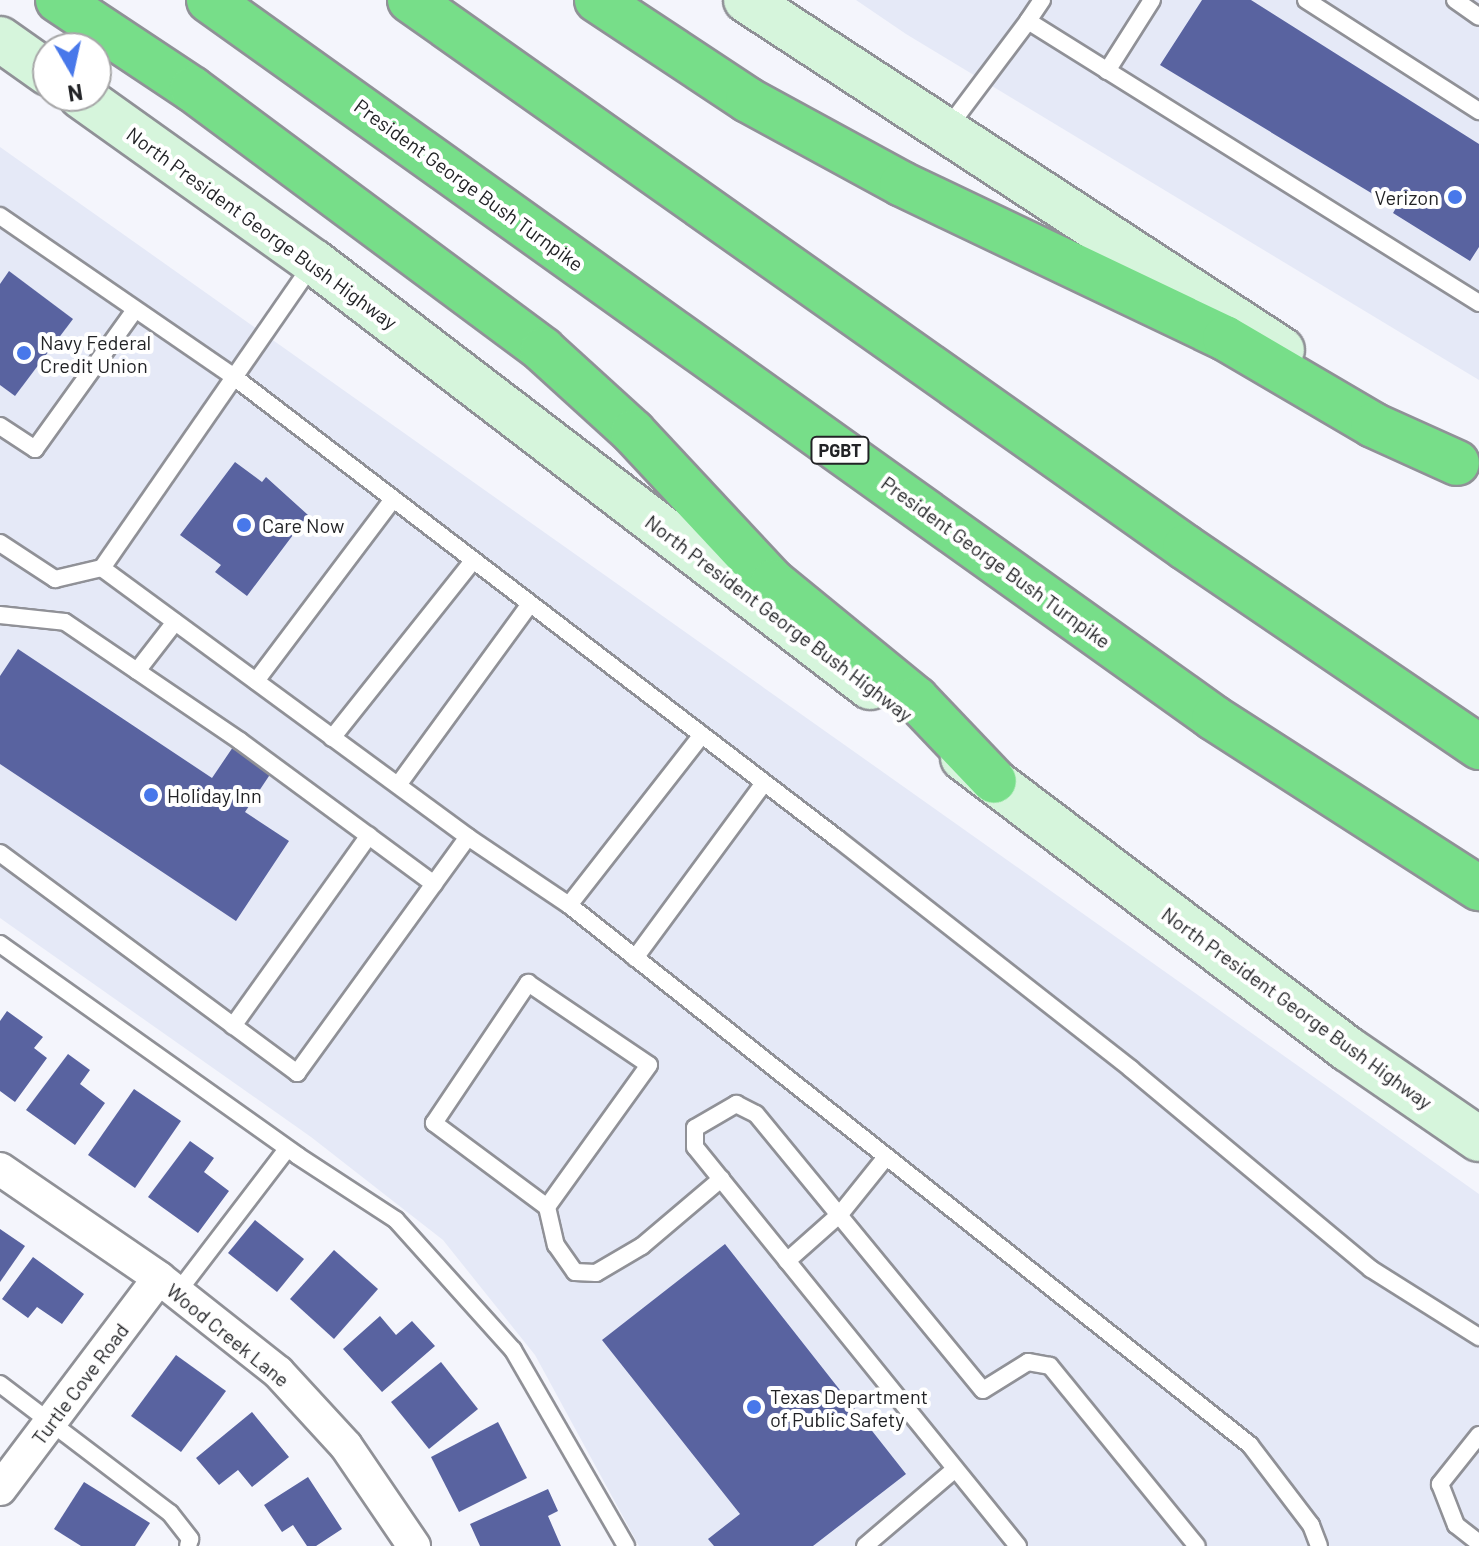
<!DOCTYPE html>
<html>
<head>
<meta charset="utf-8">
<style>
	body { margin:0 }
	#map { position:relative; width:1479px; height:1546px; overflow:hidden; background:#f4f5fc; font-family:Barlow,sans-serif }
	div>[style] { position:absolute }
	.built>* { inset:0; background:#e5e9f7 }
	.building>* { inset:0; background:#5963a0 }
	.roads { filter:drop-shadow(2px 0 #909197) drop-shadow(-2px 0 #909197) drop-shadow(0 2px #909197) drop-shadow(0 -2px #909197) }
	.lane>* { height:16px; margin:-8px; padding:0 8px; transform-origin:8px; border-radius:8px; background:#fff }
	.street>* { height:32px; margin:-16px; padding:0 16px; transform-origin:16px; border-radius:16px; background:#fff }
	.secondary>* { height:44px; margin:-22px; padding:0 22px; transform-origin:22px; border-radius:22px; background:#d6f5dc }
	.highway>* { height:44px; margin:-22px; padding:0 22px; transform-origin:22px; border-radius:22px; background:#77de89 }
	.dots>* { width:22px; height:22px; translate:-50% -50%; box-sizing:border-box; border:4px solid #fff; border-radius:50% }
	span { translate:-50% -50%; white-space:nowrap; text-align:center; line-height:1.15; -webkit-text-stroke:8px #fff; paint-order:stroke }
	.shield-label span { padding:2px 6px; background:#fff; border:2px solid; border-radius:6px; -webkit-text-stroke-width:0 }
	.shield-label { font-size:18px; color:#222326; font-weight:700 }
	.street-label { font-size:20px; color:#222326 }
	.poi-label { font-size:20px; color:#222326 }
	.right { translate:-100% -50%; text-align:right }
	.left { translate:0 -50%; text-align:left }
	.north { position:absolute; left:32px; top:32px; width:80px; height:80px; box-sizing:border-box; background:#fff; border:2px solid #a7a7a8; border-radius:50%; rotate:171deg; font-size:22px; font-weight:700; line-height:32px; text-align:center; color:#222326 }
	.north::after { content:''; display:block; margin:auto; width:28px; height:36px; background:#4878ea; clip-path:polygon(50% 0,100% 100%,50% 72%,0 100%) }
</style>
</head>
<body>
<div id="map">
	<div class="built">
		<div style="clip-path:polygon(856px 0,1479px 0,1479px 380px,906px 34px)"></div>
		<div style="clip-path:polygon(0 147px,1479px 1194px,1479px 1546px,639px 1546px,535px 1355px,443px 1240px,311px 1137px,0 918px)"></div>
	</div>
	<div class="building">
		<div style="clip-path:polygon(1202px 0,1251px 0,1479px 144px,1479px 247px,1470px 261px,1393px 213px,1396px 208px,1160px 65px)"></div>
		<div style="clip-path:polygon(9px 271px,73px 319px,15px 396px,0 385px,0 284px)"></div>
		<div style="clip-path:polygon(235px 462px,262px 482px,266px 477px,308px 515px,247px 596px,215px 572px,221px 565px,180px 535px)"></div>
		<div style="clip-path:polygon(18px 649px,212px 778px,233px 747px,271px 773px,245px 812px,289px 841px,236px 921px,0 764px,0 676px)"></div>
		<div style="clip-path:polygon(7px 1011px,43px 1037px,34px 1048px,47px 1058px,15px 1102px,0 1091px,0 1021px)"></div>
		<div style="clip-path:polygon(68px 1054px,90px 1070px,80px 1084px,105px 1103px,75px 1145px,26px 1110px)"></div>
		<div style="clip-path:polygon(134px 1089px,181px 1121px,135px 1188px,88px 1155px)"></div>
		<div style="clip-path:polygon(190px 1141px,214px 1158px,204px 1172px,229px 1191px,198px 1233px,148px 1197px)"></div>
		<div style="clip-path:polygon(255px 1220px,304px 1259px,277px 1292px,228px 1253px)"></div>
		<div style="clip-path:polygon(0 1229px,25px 1246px,0 1282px)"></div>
		<div style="clip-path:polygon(725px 1244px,906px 1474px,813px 1546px,714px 1546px,708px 1539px,740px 1514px,602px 1340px)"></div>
		<div style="clip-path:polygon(334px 1250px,378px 1289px,334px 1339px,290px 1299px)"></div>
		<div style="clip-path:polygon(33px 1257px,84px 1294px,62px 1324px,37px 1307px,28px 1318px,2px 1299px)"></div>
		<div style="clip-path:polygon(380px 1316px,396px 1335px,412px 1321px,435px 1346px,382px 1392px,343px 1349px)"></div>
		<div style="clip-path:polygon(176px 1355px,226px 1391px,181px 1452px,131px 1416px)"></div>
		<div style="clip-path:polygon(441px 1362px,478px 1409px,429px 1449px,391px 1402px)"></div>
		<div style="clip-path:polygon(252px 1412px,289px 1457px,252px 1487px,238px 1470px,219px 1485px,196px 1458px)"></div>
		<div style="clip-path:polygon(498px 1422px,527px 1478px,459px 1512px,431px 1457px)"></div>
		<div style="clip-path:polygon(308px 1477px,342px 1529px,316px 1546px,307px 1546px,293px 1525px,282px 1532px,264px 1505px)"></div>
		<div style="clip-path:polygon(84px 1482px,150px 1523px,135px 1546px,81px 1546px,54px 1529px)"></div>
		<div style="clip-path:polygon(548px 1489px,558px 1511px,548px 1516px,561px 1546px,480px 1546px,470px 1524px)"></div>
	</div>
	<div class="roads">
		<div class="lane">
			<div style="left:1042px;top:0;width:25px;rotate:124deg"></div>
			<div style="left:1028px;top:21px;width:532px;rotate:32.02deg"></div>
			<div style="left:1306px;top:0;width:206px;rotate:32.7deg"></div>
			<div style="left:1455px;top:0;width:29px;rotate:35deg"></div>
			<div style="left:1107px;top:71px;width:84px;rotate:-57.6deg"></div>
			<div style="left:947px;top:129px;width:135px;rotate:-53.1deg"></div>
			<div style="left:0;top:216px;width:284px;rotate:34.5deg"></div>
			<div style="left:234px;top:377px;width:760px;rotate:37.41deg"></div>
			<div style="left:838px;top:839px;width:372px;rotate:38.1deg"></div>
			<div style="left:1131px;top:1069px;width:312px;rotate:39.8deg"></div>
			<div style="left:1371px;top:1269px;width:128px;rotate:32.2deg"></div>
			<div style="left:0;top:426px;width:42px;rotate:33.3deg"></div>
			<div style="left:35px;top:449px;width:171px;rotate:-54.3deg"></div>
			<div style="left:0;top:543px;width:66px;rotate:33.2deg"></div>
			<div style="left:55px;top:579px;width:48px;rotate:-13.2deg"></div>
			<div style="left:102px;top:568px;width:371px;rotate:-55.3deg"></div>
			<div style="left:0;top:615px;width:65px;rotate:6.1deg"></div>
			<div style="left:65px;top:622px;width:212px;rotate:34.2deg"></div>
			<div style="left:240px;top:741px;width:241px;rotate:36.4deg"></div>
			<div style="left:137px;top:671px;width:62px;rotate:-52.2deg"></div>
			<div style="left:256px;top:681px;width:228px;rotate:-53deg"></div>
			<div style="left:332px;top:738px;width:226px;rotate:-51.5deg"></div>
			<div style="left:398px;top:785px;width:224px;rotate:-53.9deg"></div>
			<div style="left:468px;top:837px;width:122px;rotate:34deg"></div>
			<div style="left:569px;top:905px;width:869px;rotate:38.41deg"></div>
			<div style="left:1250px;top:1445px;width:101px;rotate:52.7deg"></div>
			<div style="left:1311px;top:1525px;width:22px;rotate:69deg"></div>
			<div style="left:0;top:853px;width:370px;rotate:36.5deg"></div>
			<div style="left:297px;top:1073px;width:291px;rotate:-54.1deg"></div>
			<div style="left:468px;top:837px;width:454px;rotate:-143.7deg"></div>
			<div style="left:569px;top:905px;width:216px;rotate:-52deg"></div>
			<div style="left:0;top:944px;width:366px;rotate:35.4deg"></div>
			<div style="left:298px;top:1156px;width:117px;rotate:33.1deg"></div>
			<div style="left:396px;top:1220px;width:175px;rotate:48deg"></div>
			<div style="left:513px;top:1350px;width:226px;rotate:60deg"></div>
			<div style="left:635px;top:958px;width:217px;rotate:-53.6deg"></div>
			<div style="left:233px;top:1026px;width:234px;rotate:-54.5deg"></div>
			<div style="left:547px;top:1207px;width:141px;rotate:-143.4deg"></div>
			<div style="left:434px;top:1123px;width:169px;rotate:-56.1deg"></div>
			<div style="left:528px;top:983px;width:146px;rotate:34.1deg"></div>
			<div style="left:649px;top:1065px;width:175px;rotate:125.7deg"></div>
			<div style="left:547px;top:1207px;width:39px;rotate:77deg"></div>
			<div style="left:556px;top:1245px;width:33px;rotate:55deg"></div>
			<div style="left:575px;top:1272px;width:21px;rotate:3deg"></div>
			<div style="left:596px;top:1273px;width:53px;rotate:-30.4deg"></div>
			<div style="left:642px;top:1246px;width:104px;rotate:-40.3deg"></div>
			<div style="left:787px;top:1261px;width:72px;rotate:-41.6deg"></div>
			<div style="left:841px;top:1213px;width:72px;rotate:-51.2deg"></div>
			<div style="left:177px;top:1293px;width:181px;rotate:-52.6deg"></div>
			<div style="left:0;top:1384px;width:213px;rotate:37.2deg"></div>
			<div style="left:170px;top:1513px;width:33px;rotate:52deg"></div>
			<div style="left:190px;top:1539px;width:7px;rotate:106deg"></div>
			<div style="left:1479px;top:1435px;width:63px;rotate:128.5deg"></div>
			<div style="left:1440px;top:1484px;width:44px;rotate:68.7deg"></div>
			<div style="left:1456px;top:1525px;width:29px;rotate:38deg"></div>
			<div style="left:865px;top:1546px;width:118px;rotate:-40.5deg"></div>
			<div style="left:1018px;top:1546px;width:513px;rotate:-128.99deg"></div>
			<div style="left:695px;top:1147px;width:19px;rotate:-90deg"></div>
			<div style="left:695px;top:1128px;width:48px;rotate:-30.3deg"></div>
			<div style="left:736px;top:1104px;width:22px;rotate:27deg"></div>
			<div style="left:756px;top:1114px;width:357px;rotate:50.6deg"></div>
			<div style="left:983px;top:1390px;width:53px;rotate:-31.9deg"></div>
			<div style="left:1028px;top:1362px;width:22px;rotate:10deg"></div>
			<div style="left:1050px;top:1366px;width:232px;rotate:50.8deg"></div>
		</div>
		<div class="street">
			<div style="left:0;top:1169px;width:193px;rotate:34.4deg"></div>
			<div style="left:159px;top:1278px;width:152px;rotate:38.3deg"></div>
			<div style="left:278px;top:1372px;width:100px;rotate:47.4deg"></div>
			<div style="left:346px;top:1446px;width:121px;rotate:55.8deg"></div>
			<div style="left:0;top:1489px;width:264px;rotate:-53deg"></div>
		</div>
		<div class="secondary">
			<div style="left:746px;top:0;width:640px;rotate:33.14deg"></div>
			<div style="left:0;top:39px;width:59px;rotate:35.3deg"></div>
			<div style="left:81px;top:96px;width:286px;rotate:35.5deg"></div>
			<div style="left:314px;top:262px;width:700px;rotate:37.39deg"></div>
			<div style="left:963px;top:758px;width:483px;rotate:37.1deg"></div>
			<div style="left:1348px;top:1049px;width:159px;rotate:34.5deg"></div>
		</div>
		<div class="highway">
			<div style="left:58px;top:0;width:161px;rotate:33.6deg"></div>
			<div style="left:192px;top:89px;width:437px;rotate:36.6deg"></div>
			<div style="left:543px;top:350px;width:122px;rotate:42.3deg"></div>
			<div style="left:633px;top:432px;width:205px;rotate:47deg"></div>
			<div style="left:773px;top:582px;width:185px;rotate:39.3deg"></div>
			<div style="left:916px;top:699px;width:113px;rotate:46.4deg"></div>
			<div style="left:209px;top:0;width:1235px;rotate:35.54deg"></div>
			<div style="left:1214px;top:718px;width:315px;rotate:32.7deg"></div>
			<div style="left:410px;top:0;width:949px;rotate:35.21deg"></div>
			<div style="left:1185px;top:547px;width:356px;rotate:34.2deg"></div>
			<div style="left:597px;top:0;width:181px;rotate:33.5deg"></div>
			<div style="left:748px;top:100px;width:175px;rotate:28.6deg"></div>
			<div style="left:902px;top:184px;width:358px;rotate:25.5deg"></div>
			<div style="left:1225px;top:338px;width:172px;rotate:30.4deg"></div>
			<div style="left:1373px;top:425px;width:92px;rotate:24.3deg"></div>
		</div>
	</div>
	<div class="dots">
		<div style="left:1455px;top:197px;background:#4878ea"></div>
		<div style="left:24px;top:353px;background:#4878ea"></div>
		<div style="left:244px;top:525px;background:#4878ea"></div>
		<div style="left:151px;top:795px;background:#4878ea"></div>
		<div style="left:754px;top:1407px;background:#4878ea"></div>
	</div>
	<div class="shield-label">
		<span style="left:840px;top:450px">PGBT</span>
	</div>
	<div class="street-label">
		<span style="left:469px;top:185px;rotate:36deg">President George Bush Turnpike</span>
		<span style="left:262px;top:228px;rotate:36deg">North President George Bush Highway</span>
		<span style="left:996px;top:562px;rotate:36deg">President George Bush Turnpike</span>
		<span style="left:779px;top:618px;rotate:37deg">North President George Bush Highway</span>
		<span style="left:1297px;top:1008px;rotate:36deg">North President George Bush Highway</span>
		<span style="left:228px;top:1335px;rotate:39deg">Wood Creek Lane</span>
		<span style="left:80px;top:1384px;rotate:-53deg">Turtle Cove Road</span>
	</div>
	<div class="poi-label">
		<span class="right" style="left:1439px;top:197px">Verizon</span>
		<span class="left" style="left:40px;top:354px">Navy Federal<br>Credit Union</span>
		<span class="left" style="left:262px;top:525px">Care Now</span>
		<span class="left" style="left:167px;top:795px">Holiday Inn</span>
		<span class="left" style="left:770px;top:1408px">Texas Department<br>of Public Safety</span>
	</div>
	<div class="north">N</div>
</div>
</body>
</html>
